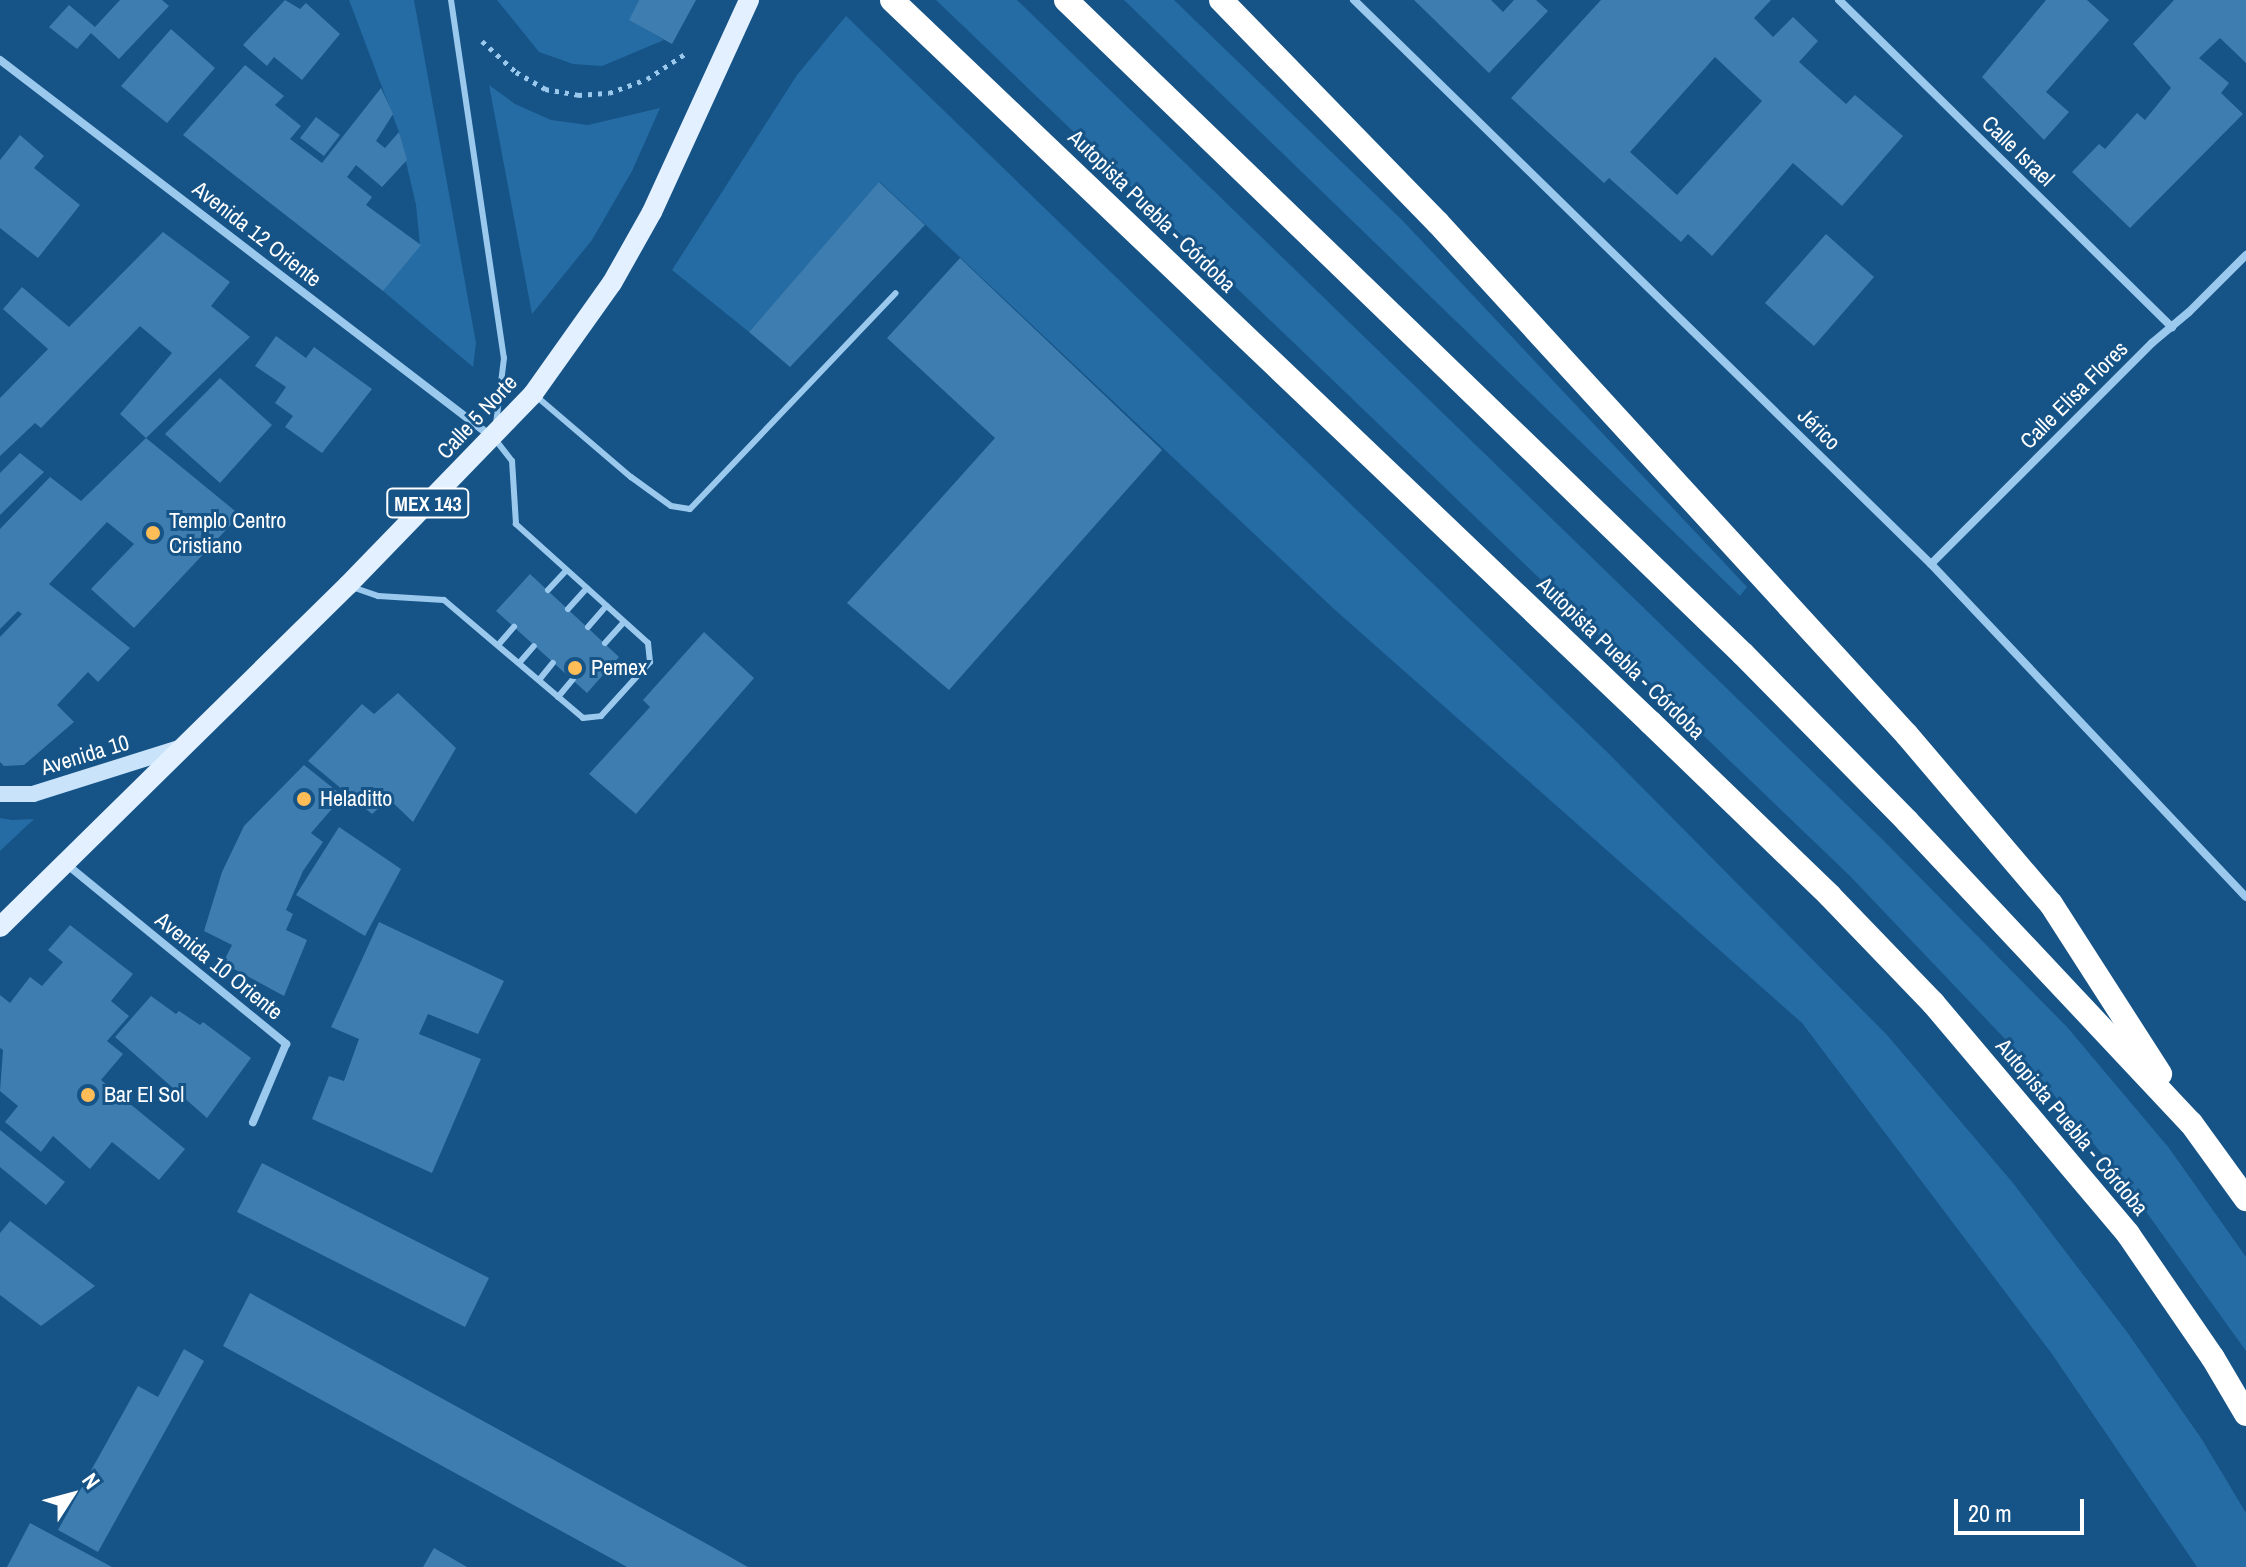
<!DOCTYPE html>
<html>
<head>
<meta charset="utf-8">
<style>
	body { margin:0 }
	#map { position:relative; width:2246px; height:1567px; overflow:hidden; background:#165386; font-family:"Archivo Narrow",sans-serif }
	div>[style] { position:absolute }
	.green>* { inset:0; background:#256ca4 }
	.building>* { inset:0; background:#3e7db0 }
	.path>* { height:5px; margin-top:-2.5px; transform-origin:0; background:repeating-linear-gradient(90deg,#9bc9ee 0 4px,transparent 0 10px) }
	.lane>* { height:6px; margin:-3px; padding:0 3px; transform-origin:3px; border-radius:3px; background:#9bc9ee }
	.street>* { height:8px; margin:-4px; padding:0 4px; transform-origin:4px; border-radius:4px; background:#9bc9ee }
	.secondary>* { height:16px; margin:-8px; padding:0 8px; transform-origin:8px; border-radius:8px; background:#c8e3fa }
	.primary>* { height:20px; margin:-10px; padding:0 10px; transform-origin:10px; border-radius:10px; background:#e2f0ff }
	.highway>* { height:24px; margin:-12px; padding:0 12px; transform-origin:12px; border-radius:12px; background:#fff }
	.dots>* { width:22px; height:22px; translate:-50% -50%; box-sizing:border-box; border:4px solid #165386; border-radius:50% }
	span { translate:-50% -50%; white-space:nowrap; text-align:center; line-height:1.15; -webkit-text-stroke:6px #165386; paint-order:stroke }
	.shield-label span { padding:2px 6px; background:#165386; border:2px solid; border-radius:6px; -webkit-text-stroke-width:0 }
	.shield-label { font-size:20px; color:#fff; font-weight:700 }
	.street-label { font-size:22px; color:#fff }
	.poi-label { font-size:22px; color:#fff }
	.left { translate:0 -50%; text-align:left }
	.north { position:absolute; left:32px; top:1455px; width:80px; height:80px; -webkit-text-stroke:6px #165386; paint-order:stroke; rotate:54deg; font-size:22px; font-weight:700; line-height:32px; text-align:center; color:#fff }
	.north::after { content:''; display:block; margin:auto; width:28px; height:36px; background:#fff; clip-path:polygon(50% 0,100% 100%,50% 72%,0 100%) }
	.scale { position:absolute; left:1954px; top:1499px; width:130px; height:36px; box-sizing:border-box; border:4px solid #fff; border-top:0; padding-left:10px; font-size:24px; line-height:28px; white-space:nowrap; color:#fff; -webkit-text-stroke:6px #165386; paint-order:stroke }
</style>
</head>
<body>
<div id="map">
	<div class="green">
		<div style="clip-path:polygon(349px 0,414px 0,476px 343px,473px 367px,383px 291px,420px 245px,416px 205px,399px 132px)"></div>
		<div style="clip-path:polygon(497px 0,639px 0,630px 20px,664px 40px,602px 66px,573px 64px,539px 52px)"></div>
		<div style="clip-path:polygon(936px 0,1017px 0,1883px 840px,2067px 1027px,2169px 1148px,2246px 1257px,2246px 1351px,2124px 1181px,2026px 1061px,1849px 875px)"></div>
		<div style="clip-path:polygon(1124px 0,1174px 0,1403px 221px,1747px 587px,1740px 596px)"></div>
		<div style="clip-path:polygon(846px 16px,1606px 751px,1887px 1035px,2013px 1183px,2127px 1332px,2201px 1438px,2246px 1513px,2246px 1567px,2197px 1567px,2052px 1354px,1802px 1023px,1334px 609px,880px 182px,749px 332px,672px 270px,797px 75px)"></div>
		<div style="clip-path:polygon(489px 85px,515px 104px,551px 120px,588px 125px,660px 108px,632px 171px,592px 240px,532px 314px)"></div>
		<div style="clip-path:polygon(0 818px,12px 820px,34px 819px,0 851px)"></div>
	</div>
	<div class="building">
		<div style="clip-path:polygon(120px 0,162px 0,169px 6px,119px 59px,91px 33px,77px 49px,49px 27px,69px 5px,95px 27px)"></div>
		<div style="clip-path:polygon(285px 0,300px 9px,306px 3px,340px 34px,302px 80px,274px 57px,267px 66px,243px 45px)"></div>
		<div style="clip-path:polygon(639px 0,696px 0,672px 44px,629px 20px)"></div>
		<div style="clip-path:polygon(1414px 0,1491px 0,1503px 12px,1514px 0,1536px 0,1548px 11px,1489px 73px)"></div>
		<div style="clip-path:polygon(evenodd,1601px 0,1771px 0,1754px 18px,1773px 37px,1793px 17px,1818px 41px,1799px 62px,1846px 104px,1855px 95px,1903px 136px,1842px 206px,1793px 163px,1712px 256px,1688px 234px,1681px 242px,1609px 178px,1604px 183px,1511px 98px,1601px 0,1715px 57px,1762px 101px,1677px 195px,1630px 152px,1715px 57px)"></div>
		<div style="clip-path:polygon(2046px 0,2087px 0,2109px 20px,2046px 92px,2069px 112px,2044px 140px,1982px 77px)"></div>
		<div style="clip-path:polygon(2174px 0,2246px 0,2246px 63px,2220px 38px,2199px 58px,2229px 83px,2221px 93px,2243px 114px,2130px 228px,2072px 172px,2099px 144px,2105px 149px,2137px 113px,2145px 120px,2171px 88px,2133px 44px)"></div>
		<div style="clip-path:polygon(171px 29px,215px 68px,167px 123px,121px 86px)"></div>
		<div style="clip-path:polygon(245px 65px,284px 96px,275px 105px,301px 126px,290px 139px,322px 163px,381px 88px,393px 114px,376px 141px,385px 148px,399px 132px,407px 160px,382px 187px,356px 165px,347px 177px,372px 197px,366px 205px,421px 245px,383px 291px,183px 135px)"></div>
		<div style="clip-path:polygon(316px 117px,340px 135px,324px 156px,300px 138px)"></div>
		<div style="clip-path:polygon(20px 135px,44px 156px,34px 168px,80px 205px,38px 258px,0 228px,0 160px)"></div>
		<div style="clip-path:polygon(879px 182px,925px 225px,790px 367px,749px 332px)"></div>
		<div style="clip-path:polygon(163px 232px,230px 282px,211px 306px,250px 337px,146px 438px,120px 414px,172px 353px,140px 326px,41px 428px,35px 423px,0 456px,0 398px,48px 349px,3px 309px,22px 287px,69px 327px)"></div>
		<div style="clip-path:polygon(1826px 234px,1874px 277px,1814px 346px,1765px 303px)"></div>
		<div style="clip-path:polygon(960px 258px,1162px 450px,949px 690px,847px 603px,995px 438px,887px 338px)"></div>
		<div style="clip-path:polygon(276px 336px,306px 358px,314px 347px,372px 389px,322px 453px,285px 427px,293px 416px,275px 403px,286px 387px,255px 366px)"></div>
		<div style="clip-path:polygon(220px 378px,272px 425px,220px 483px,165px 434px)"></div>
		<div style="clip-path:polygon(146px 438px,240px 515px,134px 628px,91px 589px,134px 544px,107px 522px,49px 584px,130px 648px,98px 682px,88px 672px,57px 705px,74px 722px,24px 765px,4px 766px,0 762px,0 637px,22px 614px,18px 611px,0 629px,0 529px,50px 477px,81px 501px)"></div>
		<div style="clip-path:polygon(20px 453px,44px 472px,0 515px,0 473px)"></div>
		<div style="clip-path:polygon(530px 574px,619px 657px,587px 693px,496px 611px)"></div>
		<div style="clip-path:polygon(704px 632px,754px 678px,636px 814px,589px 774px,650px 707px,643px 700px)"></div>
		<div style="clip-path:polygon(398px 693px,456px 748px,413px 822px,389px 799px,372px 814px,308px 761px,362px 704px,374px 714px)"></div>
		<div style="clip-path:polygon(304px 765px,343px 796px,311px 833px,323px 842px,303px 871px,286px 910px,293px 914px,286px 930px,307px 940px,284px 996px,223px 963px,232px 945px,204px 931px,222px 872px,244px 826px)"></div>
		<div style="clip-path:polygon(339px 827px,401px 869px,365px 936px,296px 895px)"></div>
		<div style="clip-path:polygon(379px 922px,504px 981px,478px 1034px,428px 1014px,419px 1034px,481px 1059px,432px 1173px,312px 1119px,329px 1076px,344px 1081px,359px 1039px,331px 1027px)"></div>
		<div style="clip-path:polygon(70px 925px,133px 974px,111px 1001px,129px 1016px,107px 1041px,123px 1054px,101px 1080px,185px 1149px,159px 1180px,112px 1142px,90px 1169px,53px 1136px,41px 1152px,5px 1122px,18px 1106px,0 1091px,3px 1050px,0 1048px,0 995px,10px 1003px,30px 977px,42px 986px,63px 962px,48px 950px)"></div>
		<div style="clip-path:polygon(151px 996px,176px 1014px,179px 1011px,200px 1025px,203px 1022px,251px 1058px,207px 1118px,115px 1037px)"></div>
		<div style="clip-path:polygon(0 1130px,65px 1182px,46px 1205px,0 1167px)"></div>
		<div style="clip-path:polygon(262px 1163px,489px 1278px,465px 1327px,237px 1212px)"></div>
		<div style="clip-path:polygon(10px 1221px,95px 1286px,41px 1326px,0 1295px,0 1233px)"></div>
		<div style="clip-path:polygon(250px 1293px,707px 1544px,748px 1567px,627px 1567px,223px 1346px)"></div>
		<div style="clip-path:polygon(184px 1349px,204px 1361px,98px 1552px,58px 1530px,138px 1386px,158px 1397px)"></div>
		<div style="clip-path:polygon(30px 1523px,112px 1567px,7px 1567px)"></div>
		<div style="clip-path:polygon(434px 1548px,467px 1567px,423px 1567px)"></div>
	</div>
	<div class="path">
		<div style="left:482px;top:41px;width:46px;rotate:42.4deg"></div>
		<div style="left:516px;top:72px;width:34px;rotate:30deg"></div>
		<div style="left:545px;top:89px;width:34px;rotate:10deg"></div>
		<div style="left:578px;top:95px;width:31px;rotate:-4deg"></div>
		<div style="left:609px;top:93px;width:40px;rotate:-20.2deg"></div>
		<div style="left:647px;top:79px;width:49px;rotate:-33.4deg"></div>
	</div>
	<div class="lane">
		<div style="left:451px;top:0;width:362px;rotate:81.6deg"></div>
		<div style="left:504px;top:358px;width:66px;rotate:96.9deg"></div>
		<div style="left:536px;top:396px;width:125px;rotate:40.5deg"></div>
		<div style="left:631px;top:477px;width:49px;rotate:35.9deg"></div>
		<div style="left:671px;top:506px;width:19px;rotate:9deg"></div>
		<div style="left:690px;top:509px;width:298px;rotate:-46.4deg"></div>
		<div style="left:352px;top:587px;width:28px;rotate:19deg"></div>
		<div style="left:378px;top:596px;width:66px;rotate:3.5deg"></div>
		<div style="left:444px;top:600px;width:182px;rotate:40.3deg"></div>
		<div style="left:583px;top:718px;width:18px;rotate:-6deg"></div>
		<div style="left:601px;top:716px;width:73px;rotate:-47.8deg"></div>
		<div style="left:650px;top:662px;width:19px;rotate:-96deg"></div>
		<div style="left:648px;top:643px;width:178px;rotate:-138deg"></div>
		<div style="left:516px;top:524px;width:63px;rotate:-93.6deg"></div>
		<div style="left:512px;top:461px;width:29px;rotate:-128deg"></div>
		<div style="left:548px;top:590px;width:26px;rotate:-47deg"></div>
		<div style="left:568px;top:609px;width:28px;rotate:-48deg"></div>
		<div style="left:588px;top:627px;width:28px;rotate:-49deg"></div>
		<div style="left:605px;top:643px;width:28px;rotate:-48deg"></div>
		<div style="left:499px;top:644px;width:23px;rotate:-49deg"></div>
		<div style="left:520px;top:662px;width:21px;rotate:-49deg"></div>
		<div style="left:539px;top:680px;width:22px;rotate:-51deg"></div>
		<div style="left:558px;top:697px;width:23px;rotate:-50deg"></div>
	</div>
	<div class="street">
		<div style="left:1354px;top:0;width:807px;rotate:44.35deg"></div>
		<div style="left:1931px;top:564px;width:458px;rotate:46.6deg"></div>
		<div style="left:1839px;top:0;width:467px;rotate:44.5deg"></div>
		<div style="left:0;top:60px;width:620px;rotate:37.46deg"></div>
		<div style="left:1931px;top:564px;width:313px;rotate:-45deg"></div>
		<div style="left:2152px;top:343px;width:48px;rotate:-40deg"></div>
		<div style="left:2189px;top:312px;width:81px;rotate:-45deg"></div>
		<div style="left:65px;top:863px;width:286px;rotate:39.3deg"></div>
		<div style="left:286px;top:1044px;width:85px;rotate:112.9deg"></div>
	</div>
	<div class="secondary">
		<div style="left:0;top:794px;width:33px"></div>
		<div style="left:33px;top:794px;width:156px;rotate:-17.5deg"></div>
	</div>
	<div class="primary">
		<div style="left:0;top:927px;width:488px;rotate:-44.5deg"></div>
		<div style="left:348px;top:585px;width:266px;rotate:-45.9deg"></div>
		<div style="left:533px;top:394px;width:136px;rotate:-54.6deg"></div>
		<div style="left:612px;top:283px;width:81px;rotate:-60.6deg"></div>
		<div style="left:652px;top:212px;width:233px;rotate:-65.4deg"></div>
	</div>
	<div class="highway">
		<div style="left:892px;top:0;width:1047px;rotate:43.61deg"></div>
		<div style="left:1650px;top:722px;width:250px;rotate:44deg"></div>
		<div style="left:1830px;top:896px;width:149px;rotate:46.1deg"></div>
		<div style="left:1933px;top:1003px;width:302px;rotate:49.8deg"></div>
		<div style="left:2128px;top:1234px;width:150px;rotate:55.6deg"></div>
		<div style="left:2213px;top:1358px;width:65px;rotate:59.5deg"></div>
		<div style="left:1066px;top:0;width:941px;rotate:44.01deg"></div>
		<div style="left:1743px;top:654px;width:234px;rotate:45.5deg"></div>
		<div style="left:1907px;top:821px;width:415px;rotate:46.8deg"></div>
		<div style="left:2191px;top:1123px;width:94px;rotate:54.1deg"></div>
		<div style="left:1221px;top:0;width:311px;rotate:45.8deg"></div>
		<div style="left:1438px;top:223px;width:694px;rotate:47.51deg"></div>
		<div style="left:1907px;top:735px;width:222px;rotate:49.6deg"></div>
		<div style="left:2051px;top:904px;width:202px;rotate:57.3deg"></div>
	</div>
	<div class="dots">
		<div style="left:153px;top:533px;background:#ffbd58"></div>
		<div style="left:575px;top:668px;background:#ffbd58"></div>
		<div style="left:304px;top:799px;background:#ffbd58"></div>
		<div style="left:88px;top:1095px;background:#ffbd58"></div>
	</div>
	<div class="shield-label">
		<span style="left:428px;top:503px">MEX 143</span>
	</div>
	<div class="street-label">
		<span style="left:2018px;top:151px;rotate:44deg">Calle Israel</span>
		<span style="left:1152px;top:211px;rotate:44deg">Autopista Puebla - Córdoba</span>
		<span style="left:257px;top:234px;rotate:38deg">Avenida 12 Oriente</span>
		<span style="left:2074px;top:395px;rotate:-45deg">Calle Elisa Flores</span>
		<span style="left:477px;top:417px;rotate:-47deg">Calle 5 Norte</span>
		<span style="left:1819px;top:429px;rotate:44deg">Jérico</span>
		<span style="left:1621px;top:658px;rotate:44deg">Autopista Puebla - Córdoba</span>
		<span style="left:85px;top:755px;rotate:-17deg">Avenida 10</span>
		<span style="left:219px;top:966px;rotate:39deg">Avenida 10 Oriente</span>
		<span style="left:2072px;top:1127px;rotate:50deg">Autopista Puebla - Córdoba</span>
	</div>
	<div class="poi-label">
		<span class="left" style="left:169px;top:533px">Templo Centro<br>Cristiano</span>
		<span class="left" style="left:591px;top:668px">Pemex</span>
		<span class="left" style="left:320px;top:799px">Heladitto</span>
		<span class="left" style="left:104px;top:1095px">Bar El Sol</span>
	</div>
	<div class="north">N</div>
	<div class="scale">20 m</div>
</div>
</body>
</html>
